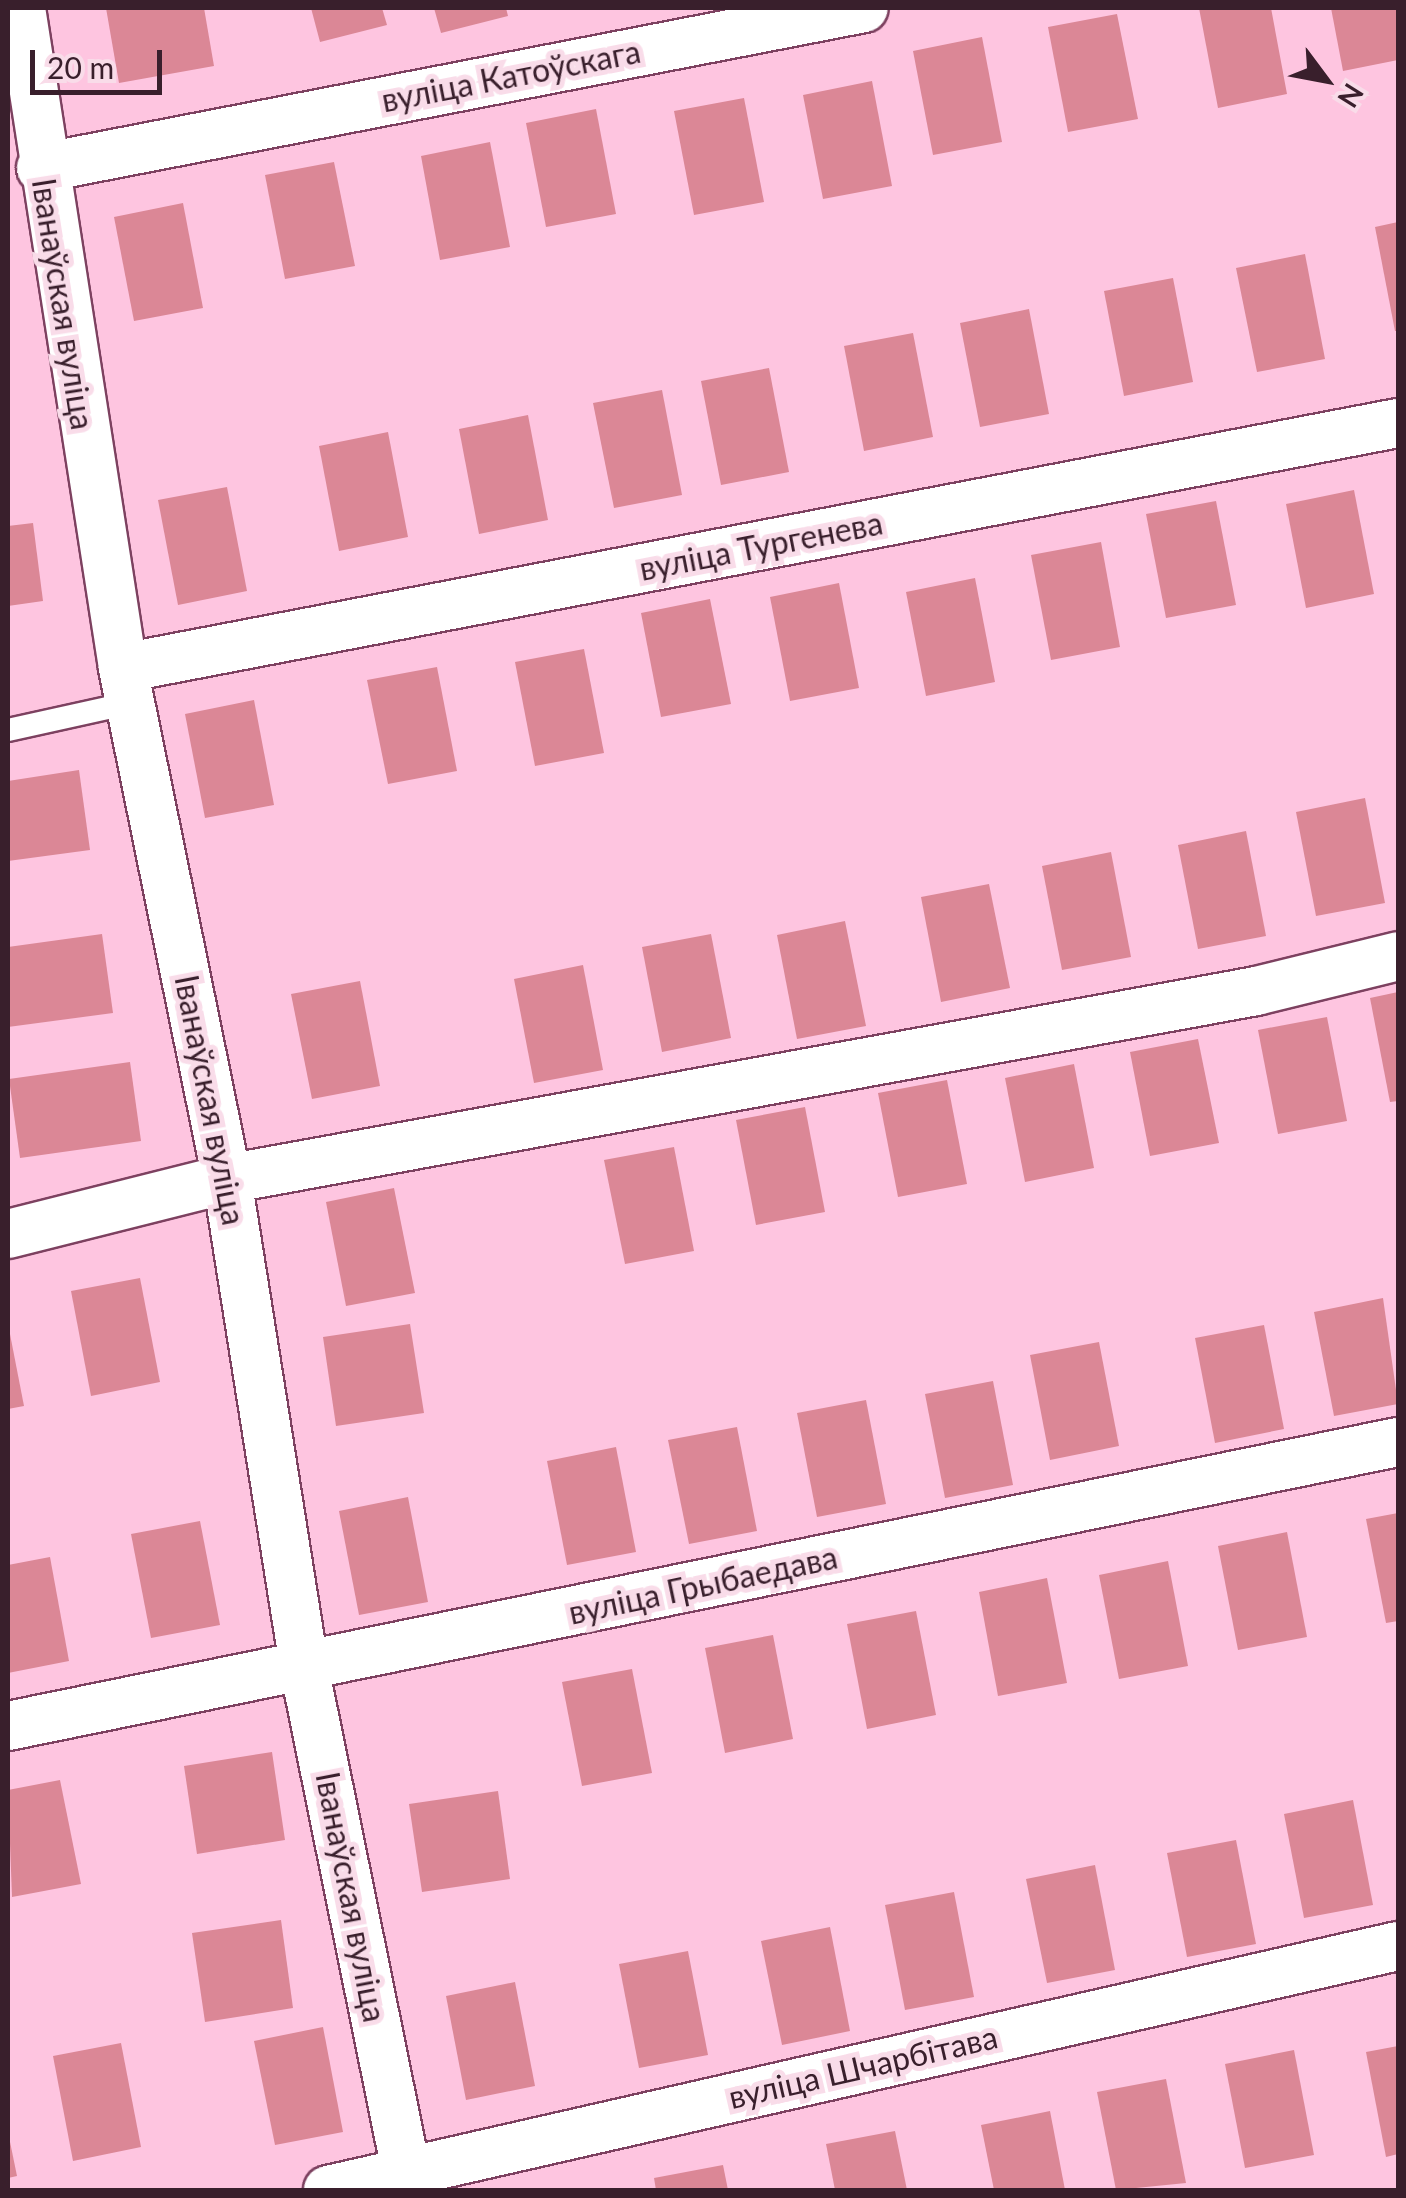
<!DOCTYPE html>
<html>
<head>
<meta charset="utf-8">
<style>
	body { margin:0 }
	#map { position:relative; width:1406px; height:2198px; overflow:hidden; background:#fec5e0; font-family:Lato,sans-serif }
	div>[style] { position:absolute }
	.building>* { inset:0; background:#db8796 }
	.roads { filter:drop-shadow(2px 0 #7d4160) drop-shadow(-2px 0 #7d4160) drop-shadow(0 2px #7d4160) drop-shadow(0 -2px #7d4160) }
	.service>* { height:22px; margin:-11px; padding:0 11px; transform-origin:11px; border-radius:11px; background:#fff }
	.minor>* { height:48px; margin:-24px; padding:0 24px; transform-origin:24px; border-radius:24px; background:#fff }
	span { translate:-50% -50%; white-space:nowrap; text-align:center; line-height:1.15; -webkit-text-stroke:10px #f9dce9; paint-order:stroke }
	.street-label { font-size:32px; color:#391f2c }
	.frame { position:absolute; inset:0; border:10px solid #391f2c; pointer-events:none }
	.north { position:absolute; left:1276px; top:30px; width:100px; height:100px; -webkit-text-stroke:8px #f9dce9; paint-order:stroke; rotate:122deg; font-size:28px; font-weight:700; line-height:40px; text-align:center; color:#391f2c }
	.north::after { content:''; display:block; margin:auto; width:35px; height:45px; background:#391f2c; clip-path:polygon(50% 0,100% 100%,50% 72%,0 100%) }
	.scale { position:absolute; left:30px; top:50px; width:132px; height:45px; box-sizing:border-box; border:5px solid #391f2c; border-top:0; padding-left:12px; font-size:30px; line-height:35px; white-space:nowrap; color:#391f2c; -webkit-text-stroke:8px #f9dce9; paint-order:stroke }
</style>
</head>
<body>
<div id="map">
	<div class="building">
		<div style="clip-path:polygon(106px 8px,204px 8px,214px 66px,119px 83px)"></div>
		<div style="clip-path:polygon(311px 8px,382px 8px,387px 25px,320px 42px)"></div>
		<div style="clip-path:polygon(434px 8px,506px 8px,508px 16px,441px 33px)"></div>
		<div style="clip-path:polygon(1199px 8px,1271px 8px,1287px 94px,1218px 108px)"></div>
		<div style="clip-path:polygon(1331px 8px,1398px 8px,1398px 60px,1343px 71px)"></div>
		<div style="clip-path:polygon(1117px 14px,1138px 119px,1068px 132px,1048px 27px)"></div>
		<div style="clip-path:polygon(982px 37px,1002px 142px,933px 155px,913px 51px)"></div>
		<div style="clip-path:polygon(872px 81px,892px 186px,823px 199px,803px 95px)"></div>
		<div style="clip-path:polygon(744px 98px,764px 202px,694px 215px,674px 111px)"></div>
		<div style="clip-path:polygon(596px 109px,616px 214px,546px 227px,526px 123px)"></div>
		<div style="clip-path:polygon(490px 142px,510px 247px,440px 260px,421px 156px)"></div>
		<div style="clip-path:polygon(334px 162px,355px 266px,285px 279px,265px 175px)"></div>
		<div style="clip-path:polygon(183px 203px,203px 308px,134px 321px,114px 217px)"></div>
		<div style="clip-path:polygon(1398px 222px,1398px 331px,1395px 331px,1375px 227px)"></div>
		<div style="clip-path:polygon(1305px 254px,1325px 359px,1257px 372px,1236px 268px)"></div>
		<div style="clip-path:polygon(1173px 278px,1193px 382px,1124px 396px,1104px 291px)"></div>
		<div style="clip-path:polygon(1029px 309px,1049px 414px,980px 427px,960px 323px)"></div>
		<div style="clip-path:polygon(913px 333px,933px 437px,864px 451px,844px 346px)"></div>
		<div style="clip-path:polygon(769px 368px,789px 472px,721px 485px,701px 381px)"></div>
		<div style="clip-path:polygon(662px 390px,682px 495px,614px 508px,593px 403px)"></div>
		<div style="clip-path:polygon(528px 415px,548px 520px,479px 534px,459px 429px)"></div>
		<div style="clip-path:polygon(388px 432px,408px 537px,339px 551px,319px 446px)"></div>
		<div style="clip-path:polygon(227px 487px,247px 591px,178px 605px,158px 500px)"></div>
		<div style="clip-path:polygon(1354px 490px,1374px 594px,1306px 608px,1286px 504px)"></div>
		<div style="clip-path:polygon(1216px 501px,1236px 605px,1166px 618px,1146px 514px)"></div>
		<div style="clip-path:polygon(33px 523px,43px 601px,8px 606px,8px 526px)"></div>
		<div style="clip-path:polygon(1101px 542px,1120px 647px,1051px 660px,1031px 555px)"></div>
		<div style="clip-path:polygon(975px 578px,995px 682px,926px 696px,906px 592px)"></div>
		<div style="clip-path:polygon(839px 583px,859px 688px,790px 701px,770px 597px)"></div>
		<div style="clip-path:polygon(710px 599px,731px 704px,661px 717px,641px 613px)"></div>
		<div style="clip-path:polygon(584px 649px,604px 753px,535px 766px,515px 662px)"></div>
		<div style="clip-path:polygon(437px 667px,457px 771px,388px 784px,367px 680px)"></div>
		<div style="clip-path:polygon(254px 700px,274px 805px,205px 818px,185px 714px)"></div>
		<div style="clip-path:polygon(79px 770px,90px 850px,8px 861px,8px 781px)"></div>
		<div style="clip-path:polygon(1365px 798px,1385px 903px,1316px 916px,1296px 812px)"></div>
		<div style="clip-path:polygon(1246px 831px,1266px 936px,1198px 949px,1178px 845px)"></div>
		<div style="clip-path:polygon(1111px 852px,1131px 957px,1062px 970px,1042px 866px)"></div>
		<div style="clip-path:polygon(989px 884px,1010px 988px,941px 1002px,921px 897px)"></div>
		<div style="clip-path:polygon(845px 921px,866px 1026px,797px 1039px,777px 935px)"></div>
		<div style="clip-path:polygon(102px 934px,113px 1013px,8px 1027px,8px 947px)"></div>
		<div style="clip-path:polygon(711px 934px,731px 1038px,662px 1052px,642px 947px)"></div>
		<div style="clip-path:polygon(583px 965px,603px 1070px,534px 1083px,514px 979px)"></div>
		<div style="clip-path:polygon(360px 981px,380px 1086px,312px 1099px,291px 994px)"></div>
		<div style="clip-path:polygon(1398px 992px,1398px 1101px,1390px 1102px,1370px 998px)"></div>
		<div style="clip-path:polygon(1327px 1017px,1347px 1121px,1278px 1134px,1258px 1030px)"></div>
		<div style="clip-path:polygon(1198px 1039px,1219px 1143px,1150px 1156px,1130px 1052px)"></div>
		<div style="clip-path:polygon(130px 1062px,141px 1141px,20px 1158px,9px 1079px)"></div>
		<div style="clip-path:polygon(1074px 1064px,1094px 1168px,1025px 1182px,1005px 1078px)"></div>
		<div style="clip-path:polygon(947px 1080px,967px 1184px,898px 1197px,878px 1093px)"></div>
		<div style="clip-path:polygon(805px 1107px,825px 1212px,756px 1225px,736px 1120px)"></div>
		<div style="clip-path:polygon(674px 1147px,694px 1251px,625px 1264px,604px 1160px)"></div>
		<div style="clip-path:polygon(394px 1188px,415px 1293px,346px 1306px,326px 1202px)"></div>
		<div style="clip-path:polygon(140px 1278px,160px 1382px,91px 1396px,71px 1291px)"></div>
		<div style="clip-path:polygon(1383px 1298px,1398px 1404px,1334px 1416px,1314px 1312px)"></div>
		<div style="clip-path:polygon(410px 1324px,424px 1413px,336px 1426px,323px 1337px)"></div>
		<div style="clip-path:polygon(1264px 1325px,1284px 1429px,1215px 1443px,1195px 1338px)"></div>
		<div style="clip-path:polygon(9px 1329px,24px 1406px,8px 1409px,8px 1330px)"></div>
		<div style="clip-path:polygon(1099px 1342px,1119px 1446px,1050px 1460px,1030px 1355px)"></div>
		<div style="clip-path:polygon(993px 1381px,1013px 1485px,945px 1498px,925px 1394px)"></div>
		<div style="clip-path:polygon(866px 1400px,886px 1504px,817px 1517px,797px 1413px)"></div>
		<div style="clip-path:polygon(737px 1427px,757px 1531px,689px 1544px,668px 1440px)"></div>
		<div style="clip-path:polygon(616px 1447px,636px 1552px,567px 1565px,547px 1461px)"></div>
		<div style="clip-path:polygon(408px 1497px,428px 1602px,359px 1615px,339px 1511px)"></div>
		<div style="clip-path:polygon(1398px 1513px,1398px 1621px,1386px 1623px,1366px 1519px)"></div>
		<div style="clip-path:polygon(200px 1521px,220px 1625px,151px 1638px,131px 1534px)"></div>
		<div style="clip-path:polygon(1287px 1532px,1307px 1637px,1238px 1650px,1218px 1546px)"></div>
		<div style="clip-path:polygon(50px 1557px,69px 1661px,8px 1673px,8px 1565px)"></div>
		<div style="clip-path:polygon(1168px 1561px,1188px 1666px,1119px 1679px,1099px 1575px)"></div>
		<div style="clip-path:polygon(1047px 1578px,1067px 1683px,998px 1696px,979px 1592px)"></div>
		<div style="clip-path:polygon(916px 1611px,936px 1715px,867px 1729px,847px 1624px)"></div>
		<div style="clip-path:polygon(773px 1635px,793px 1739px,725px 1753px,705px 1648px)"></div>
		<div style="clip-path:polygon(632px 1669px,652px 1773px,582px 1786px,562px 1682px)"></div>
		<div style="clip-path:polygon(272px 1752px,285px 1840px,197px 1854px,184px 1766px)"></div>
		<div style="clip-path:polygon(60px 1780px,81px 1884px,12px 1897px,8px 1790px)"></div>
		<div style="clip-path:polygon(498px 1791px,510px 1879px,422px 1892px,409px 1804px)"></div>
		<div style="clip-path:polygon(1353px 1800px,1373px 1905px,1304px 1918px,1284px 1814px)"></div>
		<div style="clip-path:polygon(1236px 1840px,1256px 1944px,1187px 1957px,1167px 1853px)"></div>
		<div style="clip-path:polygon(1095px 1865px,1115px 1970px,1047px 1983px,1026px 1879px)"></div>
		<div style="clip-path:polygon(954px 1892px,974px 1997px,905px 2010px,885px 1905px)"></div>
		<div style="clip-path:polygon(281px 1920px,293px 2008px,205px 2022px,192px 1933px)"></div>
		<div style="clip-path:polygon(830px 1927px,850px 2031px,782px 2045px,761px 1941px)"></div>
		<div style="clip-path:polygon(688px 1951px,708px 2055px,639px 2068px,619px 1964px)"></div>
		<div style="clip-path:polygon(515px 1982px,535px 2086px,466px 2100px,446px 1996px)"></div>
		<div style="clip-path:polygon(323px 2027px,343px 2132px,275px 2145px,254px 2041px)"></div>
		<div style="clip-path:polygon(121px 2043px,141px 2147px,73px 2161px,53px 2056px)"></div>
		<div style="clip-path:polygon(1398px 2046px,1398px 2154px,1386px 2157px,1366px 2052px)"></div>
		<div style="clip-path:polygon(1294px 2050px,1314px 2155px,1245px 2168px,1225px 2064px)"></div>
		<div style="clip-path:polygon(1166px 2079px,1186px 2183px,1116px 2190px,1097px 2092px)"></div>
		<div style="clip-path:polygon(1050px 2111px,1065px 2190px,994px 2190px,981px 2125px)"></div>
		<div style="clip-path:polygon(895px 2131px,907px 2190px,835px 2190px,826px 2144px)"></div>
		<div style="clip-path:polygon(9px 2137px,17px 2176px,8px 2178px,8px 2138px)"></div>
		<div style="clip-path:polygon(723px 2165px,728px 2190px,656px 2190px,654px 2178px)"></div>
	</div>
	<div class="roads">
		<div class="service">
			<div style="left:8px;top:730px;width:125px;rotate:-12.5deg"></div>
		</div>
		<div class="minor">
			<div style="left:21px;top:8px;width:668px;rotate:81.21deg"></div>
			<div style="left:123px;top:668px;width:521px;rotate:78.5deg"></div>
			<div style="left:227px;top:1179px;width:494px;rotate:81deg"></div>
			<div style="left:304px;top:1667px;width:534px;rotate:78.54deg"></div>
			<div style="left:41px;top:168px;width:838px;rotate:-11deg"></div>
			<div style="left:123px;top:668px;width:1298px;rotate:-10.88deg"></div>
			<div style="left:8px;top:1234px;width:226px;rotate:-14.1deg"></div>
			<div style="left:227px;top:1179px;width:1046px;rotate:-10.35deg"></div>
			<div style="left:1256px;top:991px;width:146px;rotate:-13.8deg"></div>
			<div style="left:8px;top:1726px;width:1419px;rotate:-11.55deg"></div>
			<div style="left:328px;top:2190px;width:1097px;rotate:-12.85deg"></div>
		</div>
	</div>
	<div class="street-label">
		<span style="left:511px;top:76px;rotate:-11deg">вуліца Катоўскага</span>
		<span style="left:63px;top:304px;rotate:81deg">Іванаўская вуліца</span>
		<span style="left:761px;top:546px;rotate:-11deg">вуліца Тургенева</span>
		<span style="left:210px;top:1100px;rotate:79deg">Іванаўская вуліца</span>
		<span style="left:703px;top:1585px;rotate:-12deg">вуліца Грыбаедава</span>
		<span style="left:351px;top:1897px;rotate:79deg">Іванаўская вуліца</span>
		<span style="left:863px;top:2067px;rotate:-13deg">вуліца Шчарбітава</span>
	</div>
	<div class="frame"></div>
	<div class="north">N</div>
	<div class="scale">20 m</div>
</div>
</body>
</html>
